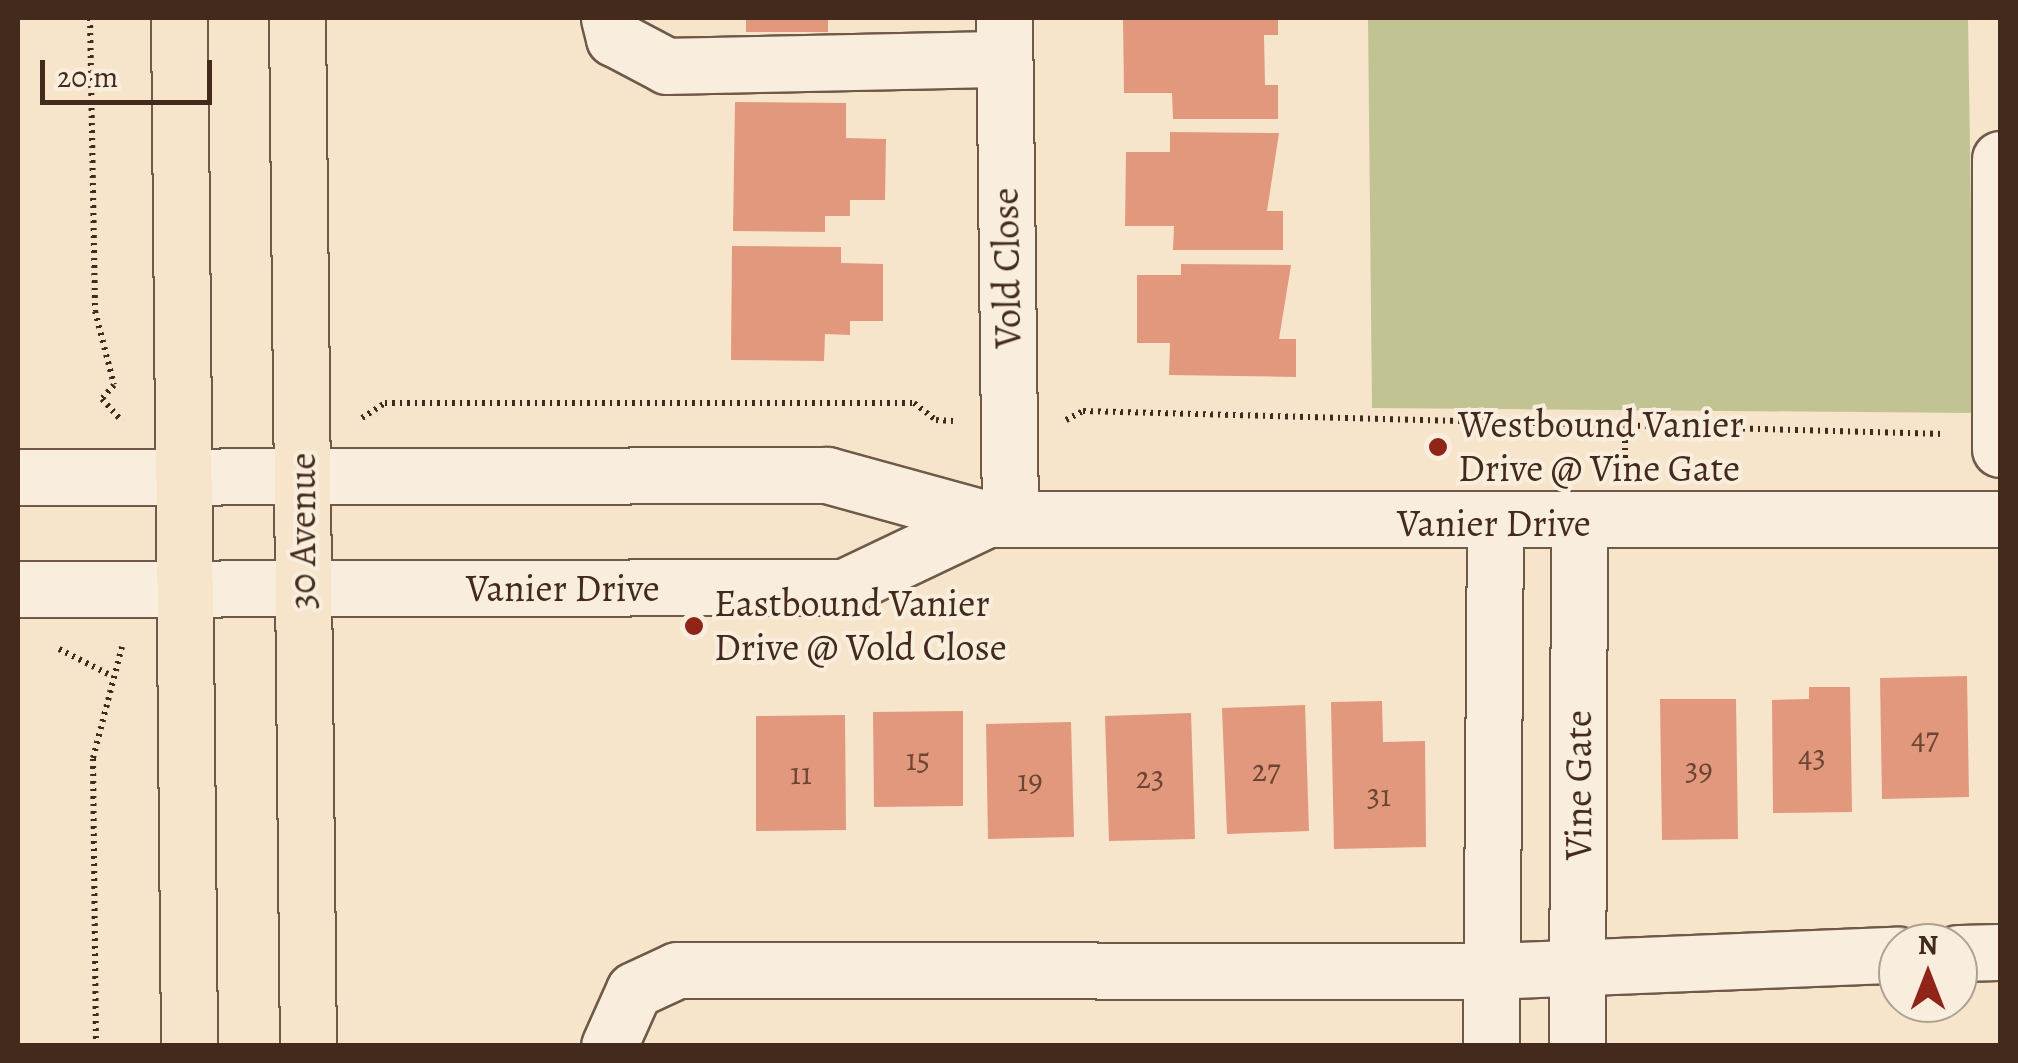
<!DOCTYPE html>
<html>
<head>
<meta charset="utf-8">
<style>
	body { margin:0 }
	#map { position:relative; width:2018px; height:1063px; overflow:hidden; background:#f6e5ca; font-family:Alegreya,serif }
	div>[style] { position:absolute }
	.green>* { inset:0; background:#c2c393 }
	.building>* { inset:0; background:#e2987c }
	.path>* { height:6px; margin-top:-3px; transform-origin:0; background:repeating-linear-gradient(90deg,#432a1c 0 2.5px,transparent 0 7.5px) }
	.roads { filter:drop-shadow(2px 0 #705948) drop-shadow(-2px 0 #705948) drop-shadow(0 2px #705948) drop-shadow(0 -2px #705948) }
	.minor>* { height:55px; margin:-27.5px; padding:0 27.5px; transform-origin:27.5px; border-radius:27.5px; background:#f9eedd }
	.major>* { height:55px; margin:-27.5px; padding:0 27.5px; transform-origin:27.5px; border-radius:27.5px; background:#f6e5ca }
	.dots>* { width:28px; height:28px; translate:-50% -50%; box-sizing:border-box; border:5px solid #f9eedd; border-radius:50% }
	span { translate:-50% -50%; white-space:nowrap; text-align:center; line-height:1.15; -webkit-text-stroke:8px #f9eedd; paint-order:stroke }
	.number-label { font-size:32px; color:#6b4634 }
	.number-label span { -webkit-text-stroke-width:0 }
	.street-label { font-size:38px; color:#432a1c }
	.poi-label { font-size:38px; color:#432a1c }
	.left { translate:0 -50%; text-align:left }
	.frame { position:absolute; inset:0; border:20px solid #432a1c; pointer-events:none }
	.north { position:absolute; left:1878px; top:923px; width:100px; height:100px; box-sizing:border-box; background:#f9eedd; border:2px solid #b0a090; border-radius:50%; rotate:0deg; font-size:28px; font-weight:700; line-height:40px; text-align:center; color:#432a1c }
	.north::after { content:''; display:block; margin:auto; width:35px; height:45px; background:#8f2418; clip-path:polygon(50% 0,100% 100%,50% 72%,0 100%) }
	.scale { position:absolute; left:40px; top:60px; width:172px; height:45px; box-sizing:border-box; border:5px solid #432a1c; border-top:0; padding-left:12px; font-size:30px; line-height:35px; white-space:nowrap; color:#432a1c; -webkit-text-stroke:8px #f9eedd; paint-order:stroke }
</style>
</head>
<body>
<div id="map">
	<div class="green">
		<div style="clip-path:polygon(1368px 18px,1968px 18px,1974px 413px,1372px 408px)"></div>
	</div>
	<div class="building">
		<div style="clip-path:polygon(746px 18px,828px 18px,828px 32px,746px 32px)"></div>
		<div style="clip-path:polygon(1123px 18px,1278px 18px,1278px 35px,1264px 35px,1265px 85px,1278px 85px,1278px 119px,1173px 119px,1172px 93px,1124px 93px)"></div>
		<div style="clip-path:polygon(735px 102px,846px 103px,846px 138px,886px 139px,885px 200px,850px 200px,850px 216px,825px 216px,825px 232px,733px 231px)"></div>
		<div style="clip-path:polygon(1170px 132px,1279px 133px,1267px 211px,1283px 211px,1283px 250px,1173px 250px,1174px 226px,1125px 226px,1126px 152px,1170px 152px)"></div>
		<div style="clip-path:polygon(732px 246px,841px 247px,841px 263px,883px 264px,883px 321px,850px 321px,850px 335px,825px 334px,824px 361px,731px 360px)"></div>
		<div style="clip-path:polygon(1181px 264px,1291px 265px,1279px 339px,1296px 339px,1296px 377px,1169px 375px,1170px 343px,1137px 343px,1137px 275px,1181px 275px)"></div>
		<div style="clip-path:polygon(1967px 676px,1969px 797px,1882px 799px,1880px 678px)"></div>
		<div style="clip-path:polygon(1809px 687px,1850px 687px,1852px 812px,1773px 813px,1772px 700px,1809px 699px)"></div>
		<div style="clip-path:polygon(1660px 699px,1736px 699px,1738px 839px,1662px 840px)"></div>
		<div style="clip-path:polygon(1382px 701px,1383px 742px,1425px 741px,1426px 847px,1334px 849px,1331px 702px)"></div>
		<div style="clip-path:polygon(1305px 705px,1309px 831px,1227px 834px,1222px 708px)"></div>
		<div style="clip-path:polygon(963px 711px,963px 806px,874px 807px,873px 712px)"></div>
		<div style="clip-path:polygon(1191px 713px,1195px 839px,1109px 841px,1105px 716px)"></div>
		<div style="clip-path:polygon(845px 715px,846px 830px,756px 831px,756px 716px)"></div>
		<div style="clip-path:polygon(1071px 722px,1074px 837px,988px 839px,986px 724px)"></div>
	</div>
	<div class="path">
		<div style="left:90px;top:18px;width:293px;rotate:89deg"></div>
		<div style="left:95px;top:311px;width:76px;rotate:75.6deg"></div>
		<div style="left:114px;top:385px;width:18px;rotate:131deg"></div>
		<div style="left:102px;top:399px;width:30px;rotate:48deg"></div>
		<div style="left:362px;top:418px;width:27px;rotate:-33deg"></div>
		<div style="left:385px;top:403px;width:529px"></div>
		<div style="left:914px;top:403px;width:28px;rotate:38deg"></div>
		<div style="left:936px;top:420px;width:17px;rotate:3deg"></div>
		<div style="left:1066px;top:420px;width:19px;rotate:-28deg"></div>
		<div style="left:1083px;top:411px;width:862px;rotate:1.53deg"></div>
		<div style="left:1625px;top:465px;width:39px;rotate:-90deg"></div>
		<div style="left:59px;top:649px;width:55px;rotate:27deg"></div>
		<div style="left:96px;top:1046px;width:288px;rotate:-90.6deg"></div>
		<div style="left:93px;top:758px;width:115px;rotate:-75.4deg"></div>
	</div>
	<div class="roads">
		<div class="minor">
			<div style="left:609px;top:18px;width:21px;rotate:76deg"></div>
			<div style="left:614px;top:38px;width:60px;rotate:27.8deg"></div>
			<div style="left:667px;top:66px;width:337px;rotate:-1.2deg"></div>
			<div style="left:1004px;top:18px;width:501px;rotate:89.31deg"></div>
			<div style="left:2000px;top:159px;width:290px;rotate:90deg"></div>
			<div style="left:18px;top:477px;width:809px;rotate:-0.14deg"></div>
			<div style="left:827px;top:475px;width:166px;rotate:15.4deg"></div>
			<div style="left:987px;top:519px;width:1013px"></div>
			<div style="left:18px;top:589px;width:826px;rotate:-0.14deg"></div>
			<div style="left:844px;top:587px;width:158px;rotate:-25.4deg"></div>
			<div style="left:1958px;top:953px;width:42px;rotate:-1.4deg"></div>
			<div style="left:609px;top:1046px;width:61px;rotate:-65.9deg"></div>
			<div style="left:634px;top:990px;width:47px;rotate:-24.9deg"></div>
			<div style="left:677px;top:970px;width:814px;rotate:0.07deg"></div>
			<div style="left:1491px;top:971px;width:407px;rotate:-2.3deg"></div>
			<div style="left:1491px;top:1046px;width:520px;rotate:-89.56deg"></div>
			<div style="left:1577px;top:1046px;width:522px;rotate:-89.78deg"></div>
		</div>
		<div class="major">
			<div style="left:179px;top:18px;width:1028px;rotate:89.44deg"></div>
			<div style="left:297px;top:18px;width:1028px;rotate:89.39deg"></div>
		</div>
	</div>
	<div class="dots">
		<div style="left:1438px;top:447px;background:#8f2418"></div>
		<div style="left:694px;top:626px;background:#8f2418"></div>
	</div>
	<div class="number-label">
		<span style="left:1925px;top:738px">47</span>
		<span style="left:1812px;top:756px">43</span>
		<span style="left:918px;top:759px">15</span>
		<span style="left:1699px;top:769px">39</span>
		<span style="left:1266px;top:770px">27</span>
		<span style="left:801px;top:773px">11</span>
		<span style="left:1150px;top:777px">23</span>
		<span style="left:1030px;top:780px">19</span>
		<span style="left:1379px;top:795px">31</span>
	</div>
	<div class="street-label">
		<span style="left:1007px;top:268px;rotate:-91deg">Vold Close</span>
		<span style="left:1494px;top:524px">Vanier Drive</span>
		<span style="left:303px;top:531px;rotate:-90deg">30 Avenue</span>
		<span style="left:563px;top:589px">Vanier Drive</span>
		<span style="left:1579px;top:785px;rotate:-90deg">Vine Gate</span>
	</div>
	<div class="poi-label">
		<span class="left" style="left:1458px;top:447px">Westbound Vanier<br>Drive @ Vine Gate</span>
		<span class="left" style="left:714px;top:626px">Eastbound Vanier<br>Drive @ Vold Close</span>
	</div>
	<div class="frame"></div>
	<div class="north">N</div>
	<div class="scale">20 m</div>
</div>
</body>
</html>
